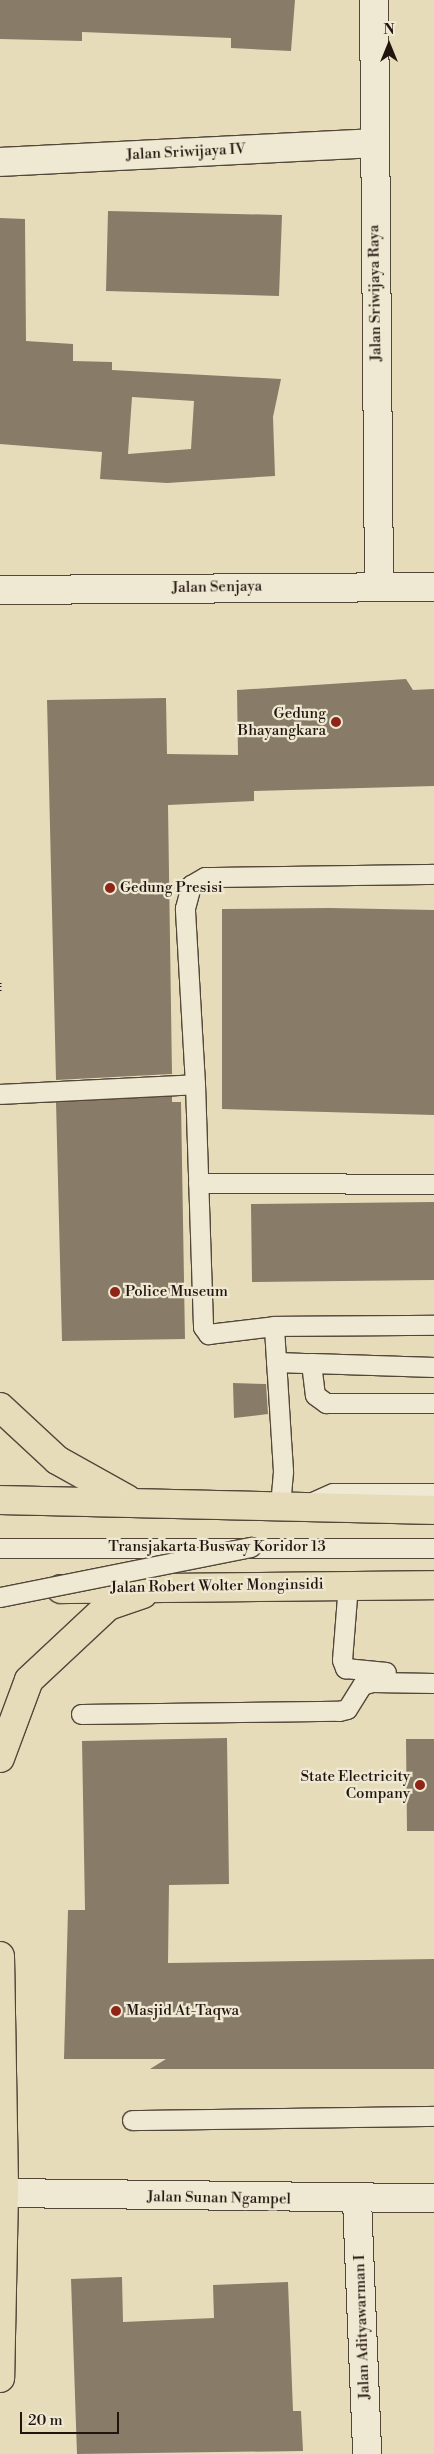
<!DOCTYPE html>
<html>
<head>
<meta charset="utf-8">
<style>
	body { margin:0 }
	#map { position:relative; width:434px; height:2454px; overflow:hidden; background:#e7dcba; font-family:"Libre Bodoni",serif }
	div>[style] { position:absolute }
	.building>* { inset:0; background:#887c68 }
	.path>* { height:3px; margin-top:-1.5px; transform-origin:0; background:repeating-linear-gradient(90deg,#22150f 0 1px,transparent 0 3.5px) }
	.roads { filter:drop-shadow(1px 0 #53473a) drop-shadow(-1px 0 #53473a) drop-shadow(0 1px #53473a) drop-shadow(0 -1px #53473a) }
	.service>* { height:19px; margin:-9.5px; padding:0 9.5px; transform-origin:9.5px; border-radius:9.5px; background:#efe8d2 }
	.minor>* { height:28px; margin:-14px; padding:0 14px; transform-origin:14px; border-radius:14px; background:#efe8d2 }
	.primary>* { height:28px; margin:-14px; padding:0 14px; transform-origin:14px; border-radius:14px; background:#e7dcba }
	.bridges { filter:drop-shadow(1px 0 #53473a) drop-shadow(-1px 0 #53473a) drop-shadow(0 1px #53473a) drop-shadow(0 -1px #53473a) }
	.service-bridge>* { height:19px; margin:-9.5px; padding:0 9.5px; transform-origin:9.5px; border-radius:9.5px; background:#efe8d2 }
	.dots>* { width:14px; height:14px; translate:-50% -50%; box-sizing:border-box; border:2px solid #efe8d2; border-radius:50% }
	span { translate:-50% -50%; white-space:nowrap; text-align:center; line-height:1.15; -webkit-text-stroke:4.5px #efe8d2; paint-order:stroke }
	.street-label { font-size:15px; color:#22150f }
	.poi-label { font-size:15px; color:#22150f }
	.right { translate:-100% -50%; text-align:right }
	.left { translate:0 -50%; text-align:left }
	.north { position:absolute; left:364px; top:20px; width:50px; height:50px; -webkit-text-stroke:4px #efe8d2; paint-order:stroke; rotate:0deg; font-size:14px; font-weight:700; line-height:20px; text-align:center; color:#22150f }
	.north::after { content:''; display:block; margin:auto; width:18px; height:22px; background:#22150f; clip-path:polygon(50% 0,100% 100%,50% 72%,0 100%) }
	.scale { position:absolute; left:20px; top:2412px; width:99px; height:22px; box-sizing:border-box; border:2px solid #22150f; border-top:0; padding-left:6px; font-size:15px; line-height:18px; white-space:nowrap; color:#22150f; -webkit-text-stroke:4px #efe8d2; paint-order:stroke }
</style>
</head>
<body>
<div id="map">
	<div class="building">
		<div style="clip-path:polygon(0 0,295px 0,291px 51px,231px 48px,231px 38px,82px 32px,82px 41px,0 39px)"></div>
		<div style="clip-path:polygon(108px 211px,282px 215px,279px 296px,106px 291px)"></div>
		<div style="clip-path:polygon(evenodd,0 218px,25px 219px,26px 341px,73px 344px,73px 361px,112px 362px,112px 370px,281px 379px,273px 417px,275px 476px,167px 483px,100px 479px,102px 452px,0 444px,0 218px,132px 397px,194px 401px,191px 449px,128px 454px,132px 397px)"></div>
		<div style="clip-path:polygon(406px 679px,413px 690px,434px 689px,434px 786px,254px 791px,254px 801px,168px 805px,172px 1074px,56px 1080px,47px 700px,166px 698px,167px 754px,238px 755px,237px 690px)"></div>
		<div style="clip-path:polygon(330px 908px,434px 910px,434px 1115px,222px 1109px,222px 909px)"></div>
		<div style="clip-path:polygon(172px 1096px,172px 1102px,181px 1102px,185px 1339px,62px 1341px,56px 1102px)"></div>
		<div style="clip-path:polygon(434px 1202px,434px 1280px,252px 1282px,251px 1204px)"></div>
		<div style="clip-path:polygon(233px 1383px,266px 1384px,268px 1414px,234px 1418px)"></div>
		<div style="clip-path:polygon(227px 1738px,229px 1884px,169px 1885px,168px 1963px,434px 1959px,434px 2069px,150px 2069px,166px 2059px,64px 2059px,68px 1910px,85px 1910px,82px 1741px)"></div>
		<div style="clip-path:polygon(406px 1739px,434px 1739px,434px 1831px,407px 1831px)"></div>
		<div style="clip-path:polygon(122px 2277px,123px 2322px,214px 2318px,213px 2285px,288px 2282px,293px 2411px,301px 2411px,303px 2451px,77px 2454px,71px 2279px)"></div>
	</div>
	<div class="path">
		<div style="left:0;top:982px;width:9px;rotate:90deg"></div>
	</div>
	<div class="roads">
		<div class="service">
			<div style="left:195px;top:1084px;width:243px;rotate:88.1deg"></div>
			<div style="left:203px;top:1327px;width:9px;rotate:54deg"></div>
			<div style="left:208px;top:1334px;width:66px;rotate:-6.9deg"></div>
			<div style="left:0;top:1094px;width:195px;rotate:-2.9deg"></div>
			<div style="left:195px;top:1084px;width:176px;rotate:-93.3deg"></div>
			<div style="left:185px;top:908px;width:24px;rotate:-75deg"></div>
			<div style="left:191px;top:885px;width:16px;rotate:-30deg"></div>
			<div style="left:205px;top:877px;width:229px;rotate:-0.8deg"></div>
			<div style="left:198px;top:1183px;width:236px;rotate:0.2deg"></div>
			<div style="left:276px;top:1362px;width:35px;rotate:2deg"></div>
			<div style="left:434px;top:1367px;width:123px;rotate:-178.1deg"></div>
			<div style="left:311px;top:1363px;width:32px;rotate:83deg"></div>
			<div style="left:315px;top:1395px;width:14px;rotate:36deg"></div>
			<div style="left:326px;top:1403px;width:108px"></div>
			<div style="left:308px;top:1504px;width:27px;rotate:-24deg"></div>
			<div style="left:333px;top:1493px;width:101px"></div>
			<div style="left:280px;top:1506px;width:35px;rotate:-85deg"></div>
			<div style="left:283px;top:1471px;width:145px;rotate:-93.6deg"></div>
			<div style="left:274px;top:1326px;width:160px;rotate:-0.4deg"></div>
			<div style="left:0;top:1548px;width:434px"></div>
			<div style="left:348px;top:1584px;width:76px;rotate:94.5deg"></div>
			<div style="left:342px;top:1660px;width:9px;rotate:69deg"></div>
			<div style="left:345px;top:1668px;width:41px;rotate:5.6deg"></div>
			<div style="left:81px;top:1714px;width:258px;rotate:-0.7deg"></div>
			<div style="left:339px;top:1711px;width:8px;rotate:-14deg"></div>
			<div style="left:347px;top:1709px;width:28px;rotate:-58deg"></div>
			<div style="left:362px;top:1685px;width:10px;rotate:-17deg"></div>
			<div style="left:372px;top:1682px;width:62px;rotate:0.9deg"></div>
			<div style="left:132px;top:2120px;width:302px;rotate:-0.8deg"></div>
		</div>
		<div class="minor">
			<div style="left:374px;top:0;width:586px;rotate:89.51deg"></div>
			<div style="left:0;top:162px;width:373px;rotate:-2.9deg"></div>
			<div style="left:0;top:590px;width:434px;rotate:-0.4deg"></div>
			<div style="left:4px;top:2193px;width:430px;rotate:0.7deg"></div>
			<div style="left:357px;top:2200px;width:254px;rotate:87.7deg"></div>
		</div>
		<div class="primary">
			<div style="left:0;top:1407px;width:78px;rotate:42.9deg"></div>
			<div style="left:57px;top:1460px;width:80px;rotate:29.1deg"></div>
			<div style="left:0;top:1500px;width:434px;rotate:1.3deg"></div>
			<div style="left:61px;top:1589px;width:373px;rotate:-0.6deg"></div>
			<div style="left:0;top:1758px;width:83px;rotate:-69.6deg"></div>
			<div style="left:29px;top:1680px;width:108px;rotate:-43.1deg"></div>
			<div style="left:108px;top:1606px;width:37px;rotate:-19deg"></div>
			<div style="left:0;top:1956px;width:237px;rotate:89deg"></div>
			<div style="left:4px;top:2193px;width:185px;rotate:91.2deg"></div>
		</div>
	</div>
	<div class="bridges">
		<div class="service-bridge">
			<div style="left:0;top:1597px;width:256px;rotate:-11.3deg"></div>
		</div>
	</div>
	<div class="dots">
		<div style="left:336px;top:722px;background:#8f2418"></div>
		<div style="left:110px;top:888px;background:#8f2418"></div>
		<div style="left:115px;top:1292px;background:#8f2418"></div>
		<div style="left:420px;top:1785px;background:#8f2418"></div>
		<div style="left:116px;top:2011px;background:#8f2418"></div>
	</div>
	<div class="street-label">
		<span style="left:186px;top:152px;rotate:-3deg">Jalan Sriwijaya IV</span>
		<span style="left:375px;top:293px;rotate:-91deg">Jalan Sriwijaya Raya</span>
		<span style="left:217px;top:587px;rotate:-1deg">Jalan Senjaya</span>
		<span style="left:217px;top:1547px">Transjakarta Busway Koridor 13</span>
		<span style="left:217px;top:1586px;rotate:-1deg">Jalan Robert Wolter Monginsidi</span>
		<span style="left:219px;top:2198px;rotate:1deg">Jalan Sunan Ngampel</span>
		<span style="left:362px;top:2327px;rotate:-92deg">Jalan Adityawarman I</span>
	</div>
	<div class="poi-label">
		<span class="right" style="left:326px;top:722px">Gedung<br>Bhayangkara</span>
		<span class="left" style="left:120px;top:888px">Gedung Presisi</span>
		<span class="left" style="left:125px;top:1292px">Police Museum</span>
		<span class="right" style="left:410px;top:1785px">State Electricity<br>Company</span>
		<span class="left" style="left:126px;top:2011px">Masjid At-Taqwa</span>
	</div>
	<div class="north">N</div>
	<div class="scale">20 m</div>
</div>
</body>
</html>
